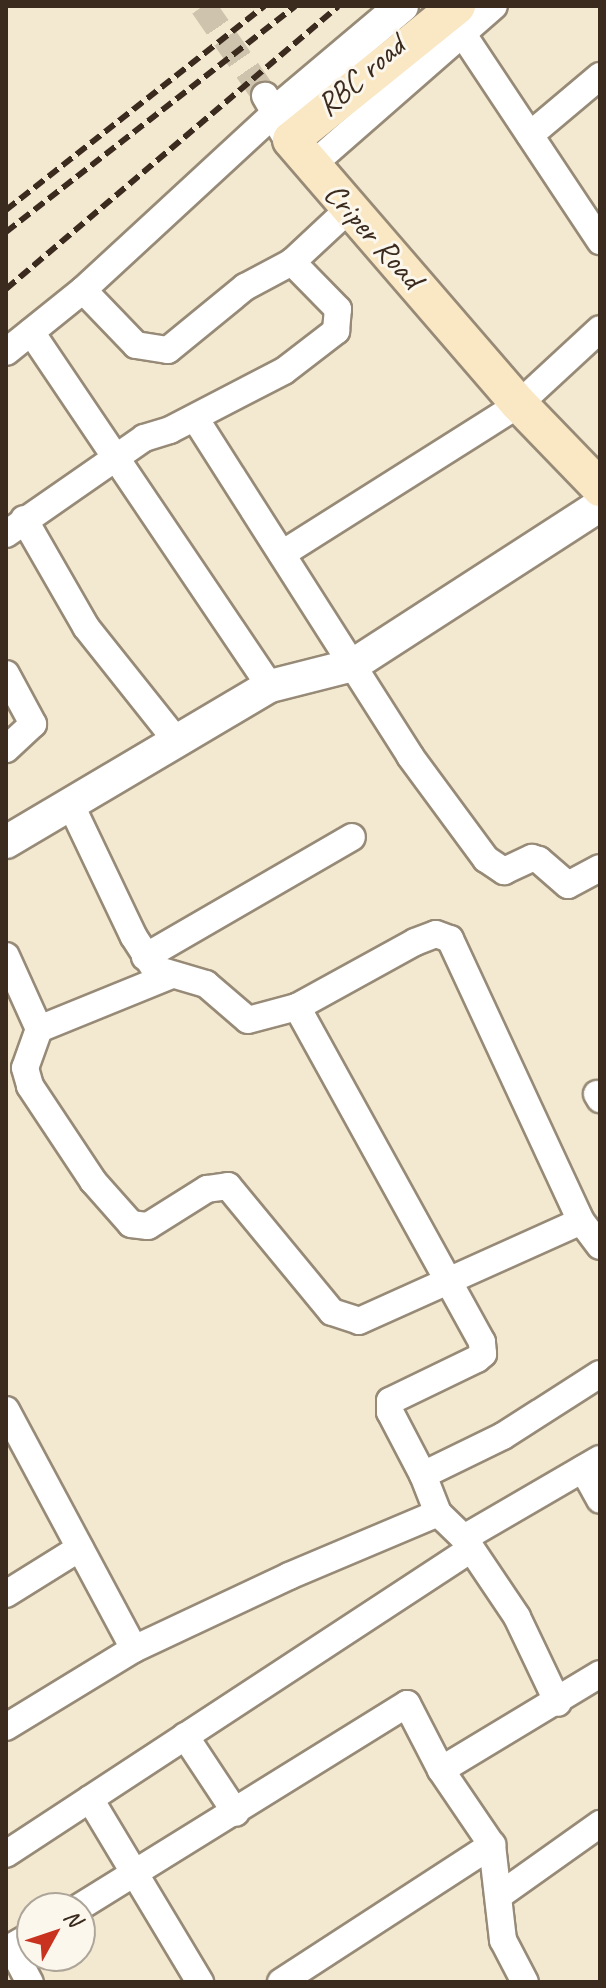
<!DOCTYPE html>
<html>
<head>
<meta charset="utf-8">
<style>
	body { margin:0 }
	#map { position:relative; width:606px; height:1988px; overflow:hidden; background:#f3e9d0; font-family:Caveat,sans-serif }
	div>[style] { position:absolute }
	.minor-tunnel>* { height:26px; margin-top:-13px; transform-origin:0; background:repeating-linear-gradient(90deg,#cec3ac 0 26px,transparent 0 39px) }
	.roads { filter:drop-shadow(2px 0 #978a77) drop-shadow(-2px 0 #978a77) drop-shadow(0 2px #978a77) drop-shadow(0 -2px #978a77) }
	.minor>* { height:26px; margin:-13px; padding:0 13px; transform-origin:13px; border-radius:13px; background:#fff }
	.tertiary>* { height:32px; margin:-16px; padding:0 16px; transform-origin:16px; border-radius:16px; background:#fff }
	.secondary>* { height:36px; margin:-18px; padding:0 18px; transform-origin:18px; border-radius:18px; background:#fae7c3 }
	.rail>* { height:6px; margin-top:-3px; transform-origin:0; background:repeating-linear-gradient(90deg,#3b2a1e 0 12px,transparent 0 18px) }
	span { translate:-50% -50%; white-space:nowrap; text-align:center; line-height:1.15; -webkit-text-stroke:6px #fbf7ec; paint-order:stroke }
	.street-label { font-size:32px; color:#3b2a1e }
	.frame { position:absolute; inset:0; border:8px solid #3b2a1e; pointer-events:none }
	.north { position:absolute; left:16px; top:1892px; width:80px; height:80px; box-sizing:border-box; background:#fbf7ec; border:2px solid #aea59a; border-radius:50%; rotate:50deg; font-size:22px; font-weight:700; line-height:32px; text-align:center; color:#3b2a1e }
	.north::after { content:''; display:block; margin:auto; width:28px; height:36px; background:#c8321e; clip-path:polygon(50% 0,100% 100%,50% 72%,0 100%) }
</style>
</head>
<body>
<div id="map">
	<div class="minor-tunnel">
		<div style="left:203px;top:6px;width:109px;rotate:55.4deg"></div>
	</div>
	<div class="roads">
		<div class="minor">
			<div style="left:462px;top:33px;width:250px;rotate:56.4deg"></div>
			<div style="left:530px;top:135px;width:92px;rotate:-40.1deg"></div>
			<div style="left:311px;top:166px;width:243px;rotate:-41.2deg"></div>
			<div style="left:83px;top:290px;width:76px;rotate:46.1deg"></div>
			<div style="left:136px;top:345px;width:32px;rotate:9deg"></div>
			<div style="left:168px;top:350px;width:99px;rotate:-39.3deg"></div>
			<div style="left:245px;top:287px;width:53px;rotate:-28deg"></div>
			<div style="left:292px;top:262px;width:79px;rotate:-43deg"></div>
			<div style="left:31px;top:332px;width:427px;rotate:56deg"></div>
			<div style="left:6px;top:352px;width:99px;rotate:-38.8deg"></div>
			<div style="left:83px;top:290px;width:261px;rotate:-42.7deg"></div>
			<div style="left:275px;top:113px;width:20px;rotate:-120deg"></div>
			<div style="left:195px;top:418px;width:401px;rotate:57.5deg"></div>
			<div style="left:410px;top:756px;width:128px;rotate:53.6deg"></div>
			<div style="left:486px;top:859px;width:22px;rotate:34deg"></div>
			<div style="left:504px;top:871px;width:31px;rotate:-25deg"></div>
			<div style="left:532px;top:858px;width:7px;rotate:16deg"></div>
			<div style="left:539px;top:860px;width:38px;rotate:41deg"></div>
			<div style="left:568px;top:885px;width:36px;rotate:-28deg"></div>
			<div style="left:24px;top:519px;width:125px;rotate:60.1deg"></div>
			<div style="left:86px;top:627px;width:144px;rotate:51.5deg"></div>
			<div style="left:6px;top:534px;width:168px;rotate:-34.8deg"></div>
			<div style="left:144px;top:438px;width:27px;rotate:-17deg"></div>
			<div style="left:170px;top:430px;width:128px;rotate:-27.4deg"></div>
			<div style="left:284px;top:371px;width:66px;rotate:-37.6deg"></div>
			<div style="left:336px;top:331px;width:22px;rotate:-85deg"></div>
			<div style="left:338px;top:309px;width:66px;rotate:-134.4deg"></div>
			<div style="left:282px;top:554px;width:280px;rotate:-32.3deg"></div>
			<div style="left:519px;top:404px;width:110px;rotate:-42.8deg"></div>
			<div style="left:6px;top:674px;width:57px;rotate:61.6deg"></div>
			<div style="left:33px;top:724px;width:37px;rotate:137deg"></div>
			<div style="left:70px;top:803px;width:148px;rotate:64.5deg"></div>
			<div style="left:134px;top:937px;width:38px;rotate:57deg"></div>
			<div style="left:155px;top:969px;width:53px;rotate:16.4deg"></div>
			<div style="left:206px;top:984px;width:55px;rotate:40.6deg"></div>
			<div style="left:248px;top:1020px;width:51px;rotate:-14.9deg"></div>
			<div style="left:6px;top:956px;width:80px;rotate:65.7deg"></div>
			<div style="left:39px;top:1029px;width:41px;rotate:109.7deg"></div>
			<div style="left:25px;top:1068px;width:19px;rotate:74deg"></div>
			<div style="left:30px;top:1086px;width:114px;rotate:56.4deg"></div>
			<div style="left:93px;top:1181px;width:57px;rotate:48.5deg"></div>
			<div style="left:131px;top:1224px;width:17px;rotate:7deg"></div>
			<div style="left:148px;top:1226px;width:70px;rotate:-32.1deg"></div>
			<div style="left:207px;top:1189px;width:21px;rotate:-8deg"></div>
			<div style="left:228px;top:1186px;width:163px;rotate:50.5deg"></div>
			<div style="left:332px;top:1312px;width:28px;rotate:18deg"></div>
			<div style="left:359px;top:1321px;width:243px;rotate:-24.2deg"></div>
			<div style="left:145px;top:957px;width:239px;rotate:-30.1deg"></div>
			<div style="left:39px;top:1029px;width:144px;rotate:-22.1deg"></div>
			<div style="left:597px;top:1094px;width:6px;rotate:59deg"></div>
			<div style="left:6px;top:1410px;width:271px;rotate:61.8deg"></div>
			<div style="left:583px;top:1469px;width:35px;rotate:61deg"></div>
			<div style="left:423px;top:1475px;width:71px;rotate:-117.6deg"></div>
			<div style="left:390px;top:1412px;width:11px;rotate:-90deg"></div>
			<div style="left:390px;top:1401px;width:97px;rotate:-25.8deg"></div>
			<div style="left:477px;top:1359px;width:8px;rotate:-40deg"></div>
			<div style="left:483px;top:1354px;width:12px;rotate:-95deg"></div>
			<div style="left:482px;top:1342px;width:383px;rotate:-118.9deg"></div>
			<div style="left:297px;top:1007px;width:135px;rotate:-28.8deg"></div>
			<div style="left:415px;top:942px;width:22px;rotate:-21deg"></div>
			<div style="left:436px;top:934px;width:15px;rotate:20deg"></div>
			<div style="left:450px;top:939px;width:311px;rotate:65.1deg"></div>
			<div style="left:581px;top:1221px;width:31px;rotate:53deg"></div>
			<div style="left:438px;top:1513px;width:41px;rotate:-111.5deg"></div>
			<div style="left:423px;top:1475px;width:89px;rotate:-26deg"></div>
			<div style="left:503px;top:1436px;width:115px;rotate:-32.6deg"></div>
			<div style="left:464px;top:1538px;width:95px;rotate:56.1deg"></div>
			<div style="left:517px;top:1617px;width:95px;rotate:64.5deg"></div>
			<div style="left:6px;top:1594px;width:87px;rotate:-31.9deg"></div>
			<div style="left:6px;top:1727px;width:150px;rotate:-31.4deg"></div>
			<div style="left:134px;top:1649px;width:171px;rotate:-25.2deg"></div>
			<div style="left:289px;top:1576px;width:162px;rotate:-22.9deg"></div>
			<div style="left:438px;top:1513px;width:36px;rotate:44deg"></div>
			<div style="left:464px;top:1538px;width:157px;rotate:-30.2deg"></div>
			<div style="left:185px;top:1736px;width:92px;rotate:56.5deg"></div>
			<div style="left:441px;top:1770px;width:91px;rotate:55.8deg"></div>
			<div style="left:492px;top:1845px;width:96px;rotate:83.4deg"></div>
			<div style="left:503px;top:1940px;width:47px;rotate:62.4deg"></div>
			<div style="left:90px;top:1799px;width:214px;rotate:59deg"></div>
			<div style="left:6px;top:1854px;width:556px;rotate:-33.26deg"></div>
			<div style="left:500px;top:1895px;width:123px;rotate:-35.4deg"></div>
			<div style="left:78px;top:1908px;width:387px;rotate:-31.8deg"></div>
			<div style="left:407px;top:1704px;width:74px;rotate:62.7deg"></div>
			<div style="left:441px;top:1770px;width:186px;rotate:-31.1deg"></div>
			<div style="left:11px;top:1947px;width:40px;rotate:62deg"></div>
			<div style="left:6px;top:1950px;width:30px;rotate:-30deg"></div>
			<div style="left:281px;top:1982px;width:252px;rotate:-33deg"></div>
		</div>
		<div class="tertiary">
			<div style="left:291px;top:140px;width:31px;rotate:-121deg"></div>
			<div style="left:275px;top:113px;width:166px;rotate:-40.1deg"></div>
			<div style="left:6px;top:842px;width:307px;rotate:-30.6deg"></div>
			<div style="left:270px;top:686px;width:86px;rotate:-14.2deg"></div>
			<div style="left:353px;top:665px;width:294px;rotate:-32.9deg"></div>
		</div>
		<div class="secondary">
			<div style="left:457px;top:6px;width:213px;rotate:141.1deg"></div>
			<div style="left:291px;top:140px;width:349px;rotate:49.2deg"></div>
			<div style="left:519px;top:404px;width:117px;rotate:46deg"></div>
		</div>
	</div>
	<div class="rail">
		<div style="left:6px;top:210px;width:329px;rotate:-38.3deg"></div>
		<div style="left:6px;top:232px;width:367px;rotate:-38deg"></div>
		<div style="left:6px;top:289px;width:436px;rotate:-40.4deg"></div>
	</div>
	<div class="street-label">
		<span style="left:361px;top:76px;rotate:-41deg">RBC road</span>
		<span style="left:373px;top:236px;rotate:48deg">Criper Road</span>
	</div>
	<div class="frame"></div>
	<div class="north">N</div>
</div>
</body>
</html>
